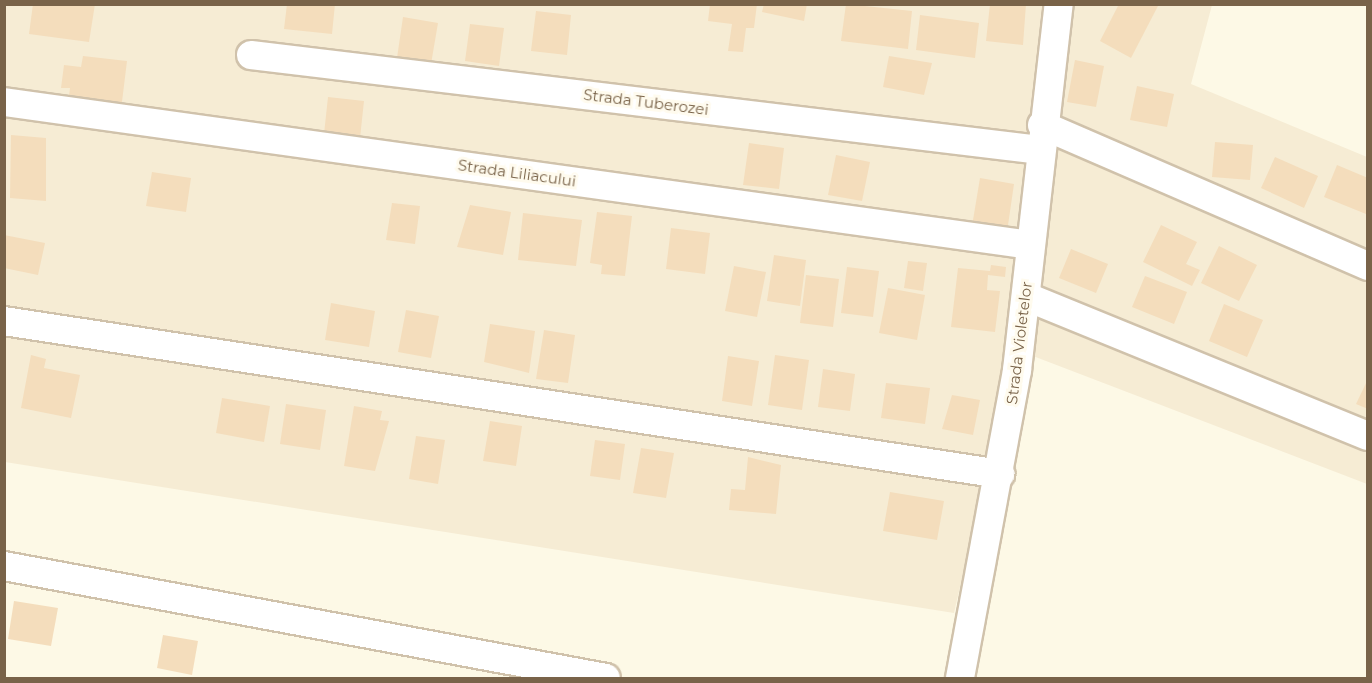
<!DOCTYPE html>
<html>
<head>
<meta charset="utf-8">
<style>
	body { margin:0 }
	#map { position:relative; width:1372px; height:683px; overflow:hidden; background:#fdf9e6; font-family:Montserrat,sans-serif }
	div>[style] { position:absolute }
	.residential>* { inset:0; background:#f6ecd4 }
	.building>* { inset:0; background:#f4ddbc }
	.roads { filter:drop-shadow(2px 0 #d0c2ab) drop-shadow(-2px 0 #d0c2ab) drop-shadow(0 2px #d0c2ab) drop-shadow(0 -2px #d0c2ab) }
	.minor>* { height:28px; margin:-14px; padding:0 14px; transform-origin:14px; border-radius:14px; background:#fff }
	span { translate:-50% -50%; white-space:nowrap; text-align:center; line-height:1.15; -webkit-text-stroke:6px #fffbee; paint-order:stroke }
	.street-label { font-size:15px; color:#796349 }
	.frame { position:absolute; inset:0; border:6px solid #796349; pointer-events:none }
</style>
</head>
<body>
<div id="map">
	<div class="residential">
		<div style="clip-path:polygon(4px 5px,1212px 5px,1191px 84px,1367px 157px,1367px 484px,1015px 349px,954px 613px,5px 462px)"></div>
	</div>
	<div class="building">
		<div style="clip-path:polygon(33px 4px,95px 4px,89px 42px,29px 34px)"></div>
		<div style="clip-path:polygon(287px 4px,335px 4px,332px 34px,284px 29px)"></div>
		<div style="clip-path:polygon(710px 4px,757px 4px,754px 28px,746px 28px,743px 52px,728px 51px,732px 24px,708px 21px)"></div>
		<div style="clip-path:polygon(764px 4px,807px 4px,804px 21px,762px 12px)"></div>
		<div style="clip-path:polygon(846px 4px,912px 11px,908px 49px,841px 41px)"></div>
		<div style="clip-path:polygon(990px 4px,1026px 4px,1023px 45px,986px 41px)"></div>
		<div style="clip-path:polygon(1119px 4px,1159px 4px,1131px 58px,1100px 41px)"></div>
		<div style="clip-path:polygon(536px 11px,571px 15px,567px 55px,531px 51px)"></div>
		<div style="clip-path:polygon(920px 15px,979px 23px,975px 58px,916px 50px)"></div>
		<div style="clip-path:polygon(403px 17px,438px 23px,431px 64px,397px 58px)"></div>
		<div style="clip-path:polygon(470px 24px,504px 28px,499px 66px,465px 61px)"></div>
		<div style="clip-path:polygon(83px 56px,127px 61px,121px 110px,68px 104px,70px 88px,61px 88px,64px 65px,81px 67px)"></div>
		<div style="clip-path:polygon(889px 56px,932px 63px,924px 95px,883px 87px)"></div>
		<div style="clip-path:polygon(1075px 60px,1104px 66px,1096px 107px,1067px 102px)"></div>
		<div style="clip-path:polygon(1137px 86px,1174px 94px,1167px 127px,1130px 120px)"></div>
		<div style="clip-path:polygon(328px 97px,364px 101px,360px 138px,324px 134px)"></div>
		<div style="clip-path:polygon(11px 135px,46px 138px,46px 201px,10px 198px)"></div>
		<div style="clip-path:polygon(1215px 142px,1253px 145px,1250px 180px,1212px 177px)"></div>
		<div style="clip-path:polygon(749px 143px,784px 148px,779px 189px,743px 185px)"></div>
		<div style="clip-path:polygon(836px 155px,870px 162px,862px 201px,828px 195px)"></div>
		<div style="clip-path:polygon(1275px 157px,1318px 176px,1304px 208px,1261px 188px)"></div>
		<div style="clip-path:polygon(1337px 165px,1368px 178px,1366px 214px,1324px 197px)"></div>
		<div style="clip-path:polygon(152px 172px,191px 178px,186px 212px,146px 206px)"></div>
		<div style="clip-path:polygon(980px 178px,1014px 184px,1007px 232px,972px 226px)"></div>
		<div style="clip-path:polygon(392px 203px,420px 206px,415px 244px,386px 240px)"></div>
		<div style="clip-path:polygon(470px 205px,511px 212px,503px 255px,457px 247px)"></div>
		<div style="clip-path:polygon(597px 212px,632px 216px,625px 276px,601px 274px,602px 265px,590px 263px)"></div>
		<div style="clip-path:polygon(523px 213px,582px 220px,576px 266px,518px 260px)"></div>
		<div style="clip-path:polygon(1161px 225px,1197px 242px,1186px 264px,1200px 270px,1192px 286px,1143px 262px)"></div>
		<div style="clip-path:polygon(671px 228px,710px 233px,705px 274px,666px 269px)"></div>
		<div style="clip-path:polygon(4px 235px,45px 243px,38px 275px,4px 268px)"></div>
		<div style="clip-path:polygon(1219px 246px,1257px 265px,1239px 301px,1201px 283px)"></div>
		<div style="clip-path:polygon(1071px 249px,1108px 264px,1096px 293px,1059px 278px)"></div>
		<div style="clip-path:polygon(774px 255px,806px 260px,800px 306px,767px 301px)"></div>
		<div style="clip-path:polygon(908px 261px,927px 263px,923px 291px,904px 288px)"></div>
		<div style="clip-path:polygon(991px 265px,1006px 267px,1005px 277px,988px 275px,987px 290px,1000px 291px,995px 332px,951px 327px,958px 268px,990px 271px)"></div>
		<div style="clip-path:polygon(734px 266px,766px 272px,757px 317px,725px 311px)"></div>
		<div style="clip-path:polygon(847px 267px,879px 271px,873px 317px,841px 313px)"></div>
		<div style="clip-path:polygon(806px 275px,839px 279px,833px 327px,800px 323px)"></div>
		<div style="clip-path:polygon(1145px 276px,1187px 292px,1174px 324px,1132px 307px)"></div>
		<div style="clip-path:polygon(888px 288px,925px 295px,917px 340px,879px 333px)"></div>
		<div style="clip-path:polygon(331px 303px,375px 311px,369px 347px,325px 340px)"></div>
		<div style="clip-path:polygon(1224px 304px,1263px 320px,1247px 357px,1209px 341px)"></div>
		<div style="clip-path:polygon(406px 310px,439px 316px,431px 358px,398px 352px)"></div>
		<div style="clip-path:polygon(490px 324px,535px 331px,529px 373px,484px 362px)"></div>
		<div style="clip-path:polygon(544px 330px,575px 335px,568px 383px,536px 379px)"></div>
		<div style="clip-path:polygon(31px 355px,46px 359px,44px 368px,80px 375px,71px 418px,21px 408px)"></div>
		<div style="clip-path:polygon(775px 355px,809px 360px,802px 410px,768px 405px)"></div>
		<div style="clip-path:polygon(728px 356px,759px 361px,752px 406px,722px 401px)"></div>
		<div style="clip-path:polygon(823px 369px,855px 374px,850px 411px,818px 407px)"></div>
		<div style="clip-path:polygon(1368px 379px,1368px 409px,1356px 404px)"></div>
		<div style="clip-path:polygon(886px 383px,930px 388px,925px 424px,881px 418px)"></div>
		<div style="clip-path:polygon(952px 395px,980px 400px,973px 435px,942px 429px)"></div>
		<div style="clip-path:polygon(222px 398px,270px 406px,264px 442px,216px 433px)"></div>
		<div style="clip-path:polygon(286px 404px,326px 410px,320px 450px,280px 444px)"></div>
		<div style="clip-path:polygon(354px 406px,382px 411px,380px 420px,389px 421px,375px 471px,344px 466px)"></div>
		<div style="clip-path:polygon(490px 421px,522px 426px,516px 466px,483px 461px)"></div>
		<div style="clip-path:polygon(416px 436px,445px 440px,438px 484px,409px 479px)"></div>
		<div style="clip-path:polygon(595px 440px,625px 444px,620px 480px,590px 476px)"></div>
		<div style="clip-path:polygon(641px 448px,674px 453px,666px 498px,633px 493px)"></div>
		<div style="clip-path:polygon(748px 457px,781px 465px,776px 514px,729px 510px,731px 489px,745px 490px)"></div>
		<div style="clip-path:polygon(890px 492px,944px 501px,937px 540px,883px 531px)"></div>
		<div style="clip-path:polygon(14px 601px,58px 608px,51px 646px,8px 639px)"></div>
		<div style="clip-path:polygon(163px 635px,198px 641px,192px 675px,157px 668px)"></div>
	</div>
	<div class="roads">
		<div class="minor">
			<div style="left:251px;top:55px;width:796px;rotate:6.86deg"></div>
			<div style="left:4px;top:102px;width:1036px;rotate:7.93deg"></div>
			<div style="left:1042px;top:125px;width:355px;rotate:23.4deg"></div>
			<div style="left:1027px;top:297px;width:368px;rotate:22.2deg"></div>
			<div style="left:4px;top:321px;width:1008px;rotate:8.73deg"></div>
			<div style="left:4px;top:566px;width:612px;rotate:10.54deg"></div>
			<div style="left:960px;top:678px;width:313px;rotate:-79.5deg"></div>
			<div style="left:1017px;top:370px;width:368px;rotate:-83.5deg"></div>
		</div>
	</div>
	<div class="street-label">
		<span style="left:646px;top:102px;rotate:7deg">Strada Tuberozei</span>
		<span style="left:517px;top:173px;rotate:8deg">Strada Liliacului</span>
		<span style="left:1019px;top:343px;rotate:-83deg">Strada Violetelor</span>
	</div>
	<div class="frame"></div>
</div>
</body>
</html>
